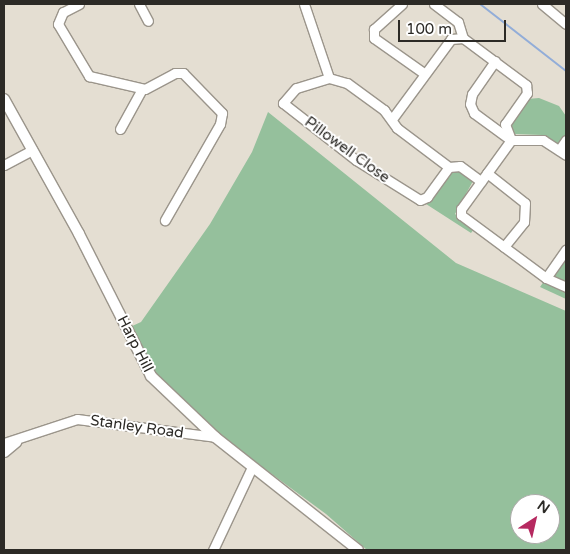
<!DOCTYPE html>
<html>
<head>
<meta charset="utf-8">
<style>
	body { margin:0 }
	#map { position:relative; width:570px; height:554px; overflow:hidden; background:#e4ded2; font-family:"Varela Round",sans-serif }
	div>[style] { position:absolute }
	.green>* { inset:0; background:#95c09c }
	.stream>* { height:2px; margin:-1px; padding:0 1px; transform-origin:1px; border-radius:1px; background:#92add8 }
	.roads { filter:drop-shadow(1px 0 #9b958b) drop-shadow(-1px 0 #9b958b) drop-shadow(0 1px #9b958b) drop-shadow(0 -1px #9b958b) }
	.minor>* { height:9px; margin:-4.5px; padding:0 4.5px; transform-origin:4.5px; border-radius:4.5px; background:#fff }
	.tertiary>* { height:10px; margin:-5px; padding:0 5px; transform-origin:5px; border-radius:5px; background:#fff }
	span { translate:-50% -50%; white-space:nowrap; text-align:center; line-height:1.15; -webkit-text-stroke:4px #fff; paint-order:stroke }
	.street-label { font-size:15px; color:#2c2a26 }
	.frame { position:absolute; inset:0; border:5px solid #2c2a26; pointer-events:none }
	.north { position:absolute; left:510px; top:494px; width:50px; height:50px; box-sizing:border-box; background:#fff; border:1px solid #abaaa8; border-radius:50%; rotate:35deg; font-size:14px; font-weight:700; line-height:20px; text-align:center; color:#2c2a26 }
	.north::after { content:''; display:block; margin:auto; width:18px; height:22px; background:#b62960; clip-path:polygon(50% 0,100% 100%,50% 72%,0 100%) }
	.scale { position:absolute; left:398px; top:20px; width:108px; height:22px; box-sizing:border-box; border:2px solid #2c2a26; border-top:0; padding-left:6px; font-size:15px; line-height:18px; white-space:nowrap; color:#2c2a26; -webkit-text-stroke:4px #fff; paint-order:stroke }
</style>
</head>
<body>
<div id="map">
	<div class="green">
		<div style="clip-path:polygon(539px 98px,559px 106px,566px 116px,566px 135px,561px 143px,555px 143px,542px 135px,513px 134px,510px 125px,527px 99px)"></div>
		<div style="clip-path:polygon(evenodd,268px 112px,456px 263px,566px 311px,566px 550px,367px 550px,326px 514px,224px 439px,154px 374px,130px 327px,141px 322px,210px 224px,252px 152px,268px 112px,520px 504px,550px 504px,550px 534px,520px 534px,520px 504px)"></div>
		<div style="clip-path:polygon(456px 169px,473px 181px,455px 214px,474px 229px,471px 233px,426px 204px,450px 171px)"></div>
		<div style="clip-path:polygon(562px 255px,566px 258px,566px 299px,540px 287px)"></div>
	</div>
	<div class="stream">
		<div style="left:480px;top:4px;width:109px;rotate:37.9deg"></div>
	</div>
	<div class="roads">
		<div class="minor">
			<div style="left:79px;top:4px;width:18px;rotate:153deg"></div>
			<div style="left:63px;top:12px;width:13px;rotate:113deg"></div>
			<div style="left:58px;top:24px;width:61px;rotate:59.2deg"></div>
			<div style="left:89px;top:76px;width:57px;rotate:13.1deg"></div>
			<div style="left:145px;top:89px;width:34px;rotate:-28deg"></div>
			<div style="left:175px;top:73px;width:8px"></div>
			<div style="left:183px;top:73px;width:56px;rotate:45.7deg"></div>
			<div style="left:222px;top:113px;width:11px;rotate:100deg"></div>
			<div style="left:220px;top:124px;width:111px;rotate:119.8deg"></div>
			<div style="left:139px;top:4px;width:19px;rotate:62deg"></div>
			<div style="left:304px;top:4px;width:78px;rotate:71.3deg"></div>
			<div style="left:329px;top:78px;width:19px;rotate:16deg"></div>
			<div style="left:347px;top:83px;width:46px;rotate:36.1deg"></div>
			<div style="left:384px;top:110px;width:22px;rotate:54deg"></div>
			<div style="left:397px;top:128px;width:65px;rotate:36.9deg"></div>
			<div style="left:449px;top:167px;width:11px;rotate:-5deg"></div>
			<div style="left:460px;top:166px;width:26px;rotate:36deg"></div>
			<div style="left:402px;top:4px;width:38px;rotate:138deg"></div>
			<div style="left:374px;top:29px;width:9px;rotate:90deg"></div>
			<div style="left:374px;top:38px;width:62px;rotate:35.2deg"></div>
			<div style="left:434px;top:4px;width:30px;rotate:37deg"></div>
			<div style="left:458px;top:22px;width:17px;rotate:73deg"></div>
			<div style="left:463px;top:38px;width:79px;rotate:36.7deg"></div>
			<div style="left:526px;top:85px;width:8px;rotate:83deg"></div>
			<div style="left:527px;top:93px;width:38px;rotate:125deg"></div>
			<div style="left:505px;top:124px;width:17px;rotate:69deg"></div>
			<div style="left:542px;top:4px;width:31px;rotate:40deg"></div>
			<div style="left:495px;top:61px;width:40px;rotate:124.9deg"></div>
			<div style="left:472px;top:94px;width:10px;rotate:101deg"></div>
			<div style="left:470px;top:104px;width:10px;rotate:66deg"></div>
			<div style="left:474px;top:113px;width:42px;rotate:36.3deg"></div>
			<div style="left:329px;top:78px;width:34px;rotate:163deg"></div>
			<div style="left:296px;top:88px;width:20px;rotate:131deg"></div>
			<div style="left:283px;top:103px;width:93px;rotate:38deg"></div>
			<div style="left:356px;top:160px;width:75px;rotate:32deg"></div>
			<div style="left:420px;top:200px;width:8px;rotate:-23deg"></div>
			<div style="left:427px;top:197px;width:37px;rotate:-54deg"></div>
			<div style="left:392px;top:119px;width:99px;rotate:-53.6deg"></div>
			<div style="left:451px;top:39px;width:12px;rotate:-5deg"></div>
			<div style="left:120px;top:129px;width:46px;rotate:-61.2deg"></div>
			<div style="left:511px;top:140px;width:85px;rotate:125.9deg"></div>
			<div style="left:461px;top:209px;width:6px;rotate:90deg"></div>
			<div style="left:461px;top:215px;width:106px;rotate:36.5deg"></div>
			<div style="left:546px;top:278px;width:22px;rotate:24deg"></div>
			<div style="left:511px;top:140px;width:32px"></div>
			<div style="left:543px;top:140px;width:27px;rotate:33deg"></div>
			<div style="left:559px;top:150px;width:12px;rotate:-55deg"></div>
			<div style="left:4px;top:165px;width:32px;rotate:-28deg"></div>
			<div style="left:487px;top:173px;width:48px;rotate:38.3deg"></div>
			<div style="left:525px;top:203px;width:19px;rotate:93deg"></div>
			<div style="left:524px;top:222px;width:32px;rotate:129deg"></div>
			<div style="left:546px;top:278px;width:35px;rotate:-55deg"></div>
			<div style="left:4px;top:443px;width:77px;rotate:-18.2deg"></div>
			<div style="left:77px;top:419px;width:139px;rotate:7.4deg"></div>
			<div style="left:4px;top:452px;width:16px;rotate:-40deg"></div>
			<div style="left:213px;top:550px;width:92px;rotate:-64.8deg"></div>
		</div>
		<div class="tertiary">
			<div style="left:4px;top:99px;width:154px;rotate:60.9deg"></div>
			<div style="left:79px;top:234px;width:159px;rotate:63.1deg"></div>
			<div style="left:151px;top:376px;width:88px;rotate:43.6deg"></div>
			<div style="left:215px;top:437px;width:182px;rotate:38.3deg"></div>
		</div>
	</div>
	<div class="street-label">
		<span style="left:347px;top:150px;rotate:36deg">Pillowell Close</span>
		<span style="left:135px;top:344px;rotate:63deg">Harp Hill</span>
		<span style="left:137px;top:427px;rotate:8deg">Stanley Road</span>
	</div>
	<div class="frame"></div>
	<div class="north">N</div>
	<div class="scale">100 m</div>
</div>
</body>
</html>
